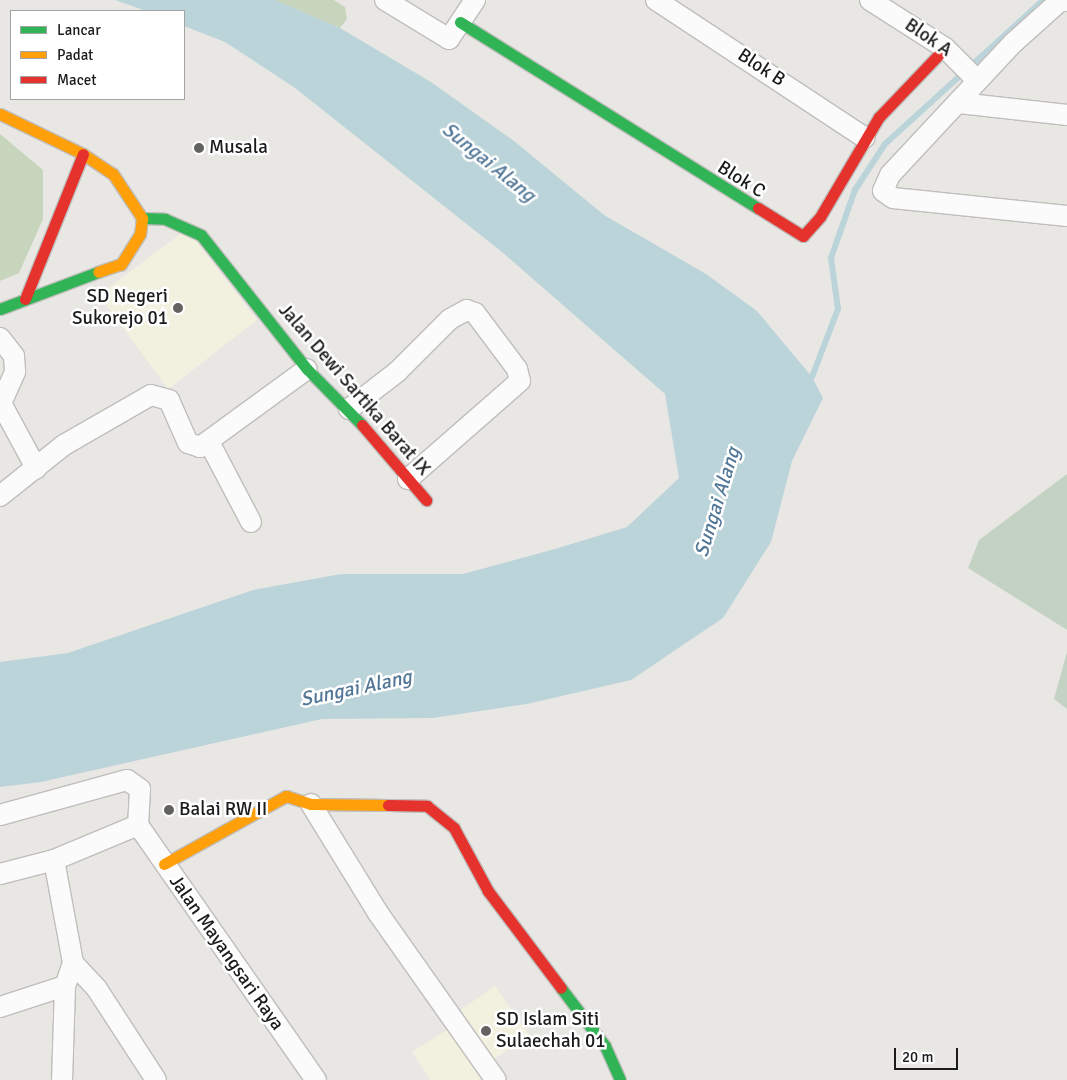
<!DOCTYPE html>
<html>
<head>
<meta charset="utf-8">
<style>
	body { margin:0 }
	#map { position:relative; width:1067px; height:1080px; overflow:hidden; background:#e9e7e4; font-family:Signika,sans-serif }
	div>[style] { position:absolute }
	.education>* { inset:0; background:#f2f1e0 }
	.forest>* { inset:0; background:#c6d5bc }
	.cemetery>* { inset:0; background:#c4d2c4 }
	.water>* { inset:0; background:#bbd4d9 }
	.stream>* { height:6px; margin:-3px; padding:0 3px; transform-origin:3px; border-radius:3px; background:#bbd4d9 }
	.roads { filter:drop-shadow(1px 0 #bfbebc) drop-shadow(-1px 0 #bfbebc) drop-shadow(0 1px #bfbebc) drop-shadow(0 -1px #bfbebc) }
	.street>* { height:20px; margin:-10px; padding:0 10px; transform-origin:10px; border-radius:10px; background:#fcfbfb }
	.fast>* { height:11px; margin:-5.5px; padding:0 5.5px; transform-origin:5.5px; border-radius:5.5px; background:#30b455 }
	.slow>* { height:11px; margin:-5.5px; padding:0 5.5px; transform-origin:5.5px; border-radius:5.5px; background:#ff9f0a }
	.jam>* { height:11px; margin:-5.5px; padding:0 5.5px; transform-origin:5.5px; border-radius:5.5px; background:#e5322d }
	.dots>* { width:14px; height:14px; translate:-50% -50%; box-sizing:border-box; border:2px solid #fff; border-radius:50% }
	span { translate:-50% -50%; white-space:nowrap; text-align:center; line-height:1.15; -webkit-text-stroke:5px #fff; paint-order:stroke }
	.street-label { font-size:19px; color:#1b1b1b }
	.poi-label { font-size:19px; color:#1b1b1b }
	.left { translate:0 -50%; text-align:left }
	.right { translate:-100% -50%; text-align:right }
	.water-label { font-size:20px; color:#527797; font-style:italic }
	.legend { position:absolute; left:10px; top:10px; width:175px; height:90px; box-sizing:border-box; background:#fff; border:1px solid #a4a4a4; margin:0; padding:6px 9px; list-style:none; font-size:15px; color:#1b1b1b }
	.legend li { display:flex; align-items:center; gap:10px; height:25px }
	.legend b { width:25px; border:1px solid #a4a4a4 }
	.scale { position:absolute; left:894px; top:1048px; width:64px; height:22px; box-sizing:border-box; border:2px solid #1b1b1b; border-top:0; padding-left:6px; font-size:15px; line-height:18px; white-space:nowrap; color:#1b1b1b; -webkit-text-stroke:4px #fff; paint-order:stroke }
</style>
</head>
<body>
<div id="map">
	<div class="education">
		<div style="clip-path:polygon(187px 229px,257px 320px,168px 389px,99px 295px)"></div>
		<div style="clip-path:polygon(495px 986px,529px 1035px,483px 1067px,491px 1080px,430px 1080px,412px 1052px,453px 1026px,449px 1018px)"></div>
	</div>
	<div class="forest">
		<div style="clip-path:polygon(275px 0,334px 0,345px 7px,347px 19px,340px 28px)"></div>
		<div style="clip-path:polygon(0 134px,43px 170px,43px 219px,19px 273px,0 281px)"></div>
	</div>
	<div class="cemetery">
		<div style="clip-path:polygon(1067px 474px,1067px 630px,968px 568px,979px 540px)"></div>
		<div style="clip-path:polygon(1067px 652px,1067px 709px,1054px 699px)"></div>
	</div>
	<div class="water">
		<div style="clip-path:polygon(115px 0,275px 0,340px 28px,431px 82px,514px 141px,604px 215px,706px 274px,757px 311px,812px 377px,823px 398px,792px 461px,771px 542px,723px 618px,631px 680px,527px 704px,433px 718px,322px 719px,41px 782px,0 787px,0 662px,68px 653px,253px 590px,341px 574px,463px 574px,555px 549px,627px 527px,679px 478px,665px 394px,502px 252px,295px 88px,225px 42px,184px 26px,184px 11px,146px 11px)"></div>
	</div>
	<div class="stream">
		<div style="left:812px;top:377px;width:73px;rotate:-69.1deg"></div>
		<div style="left:838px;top:309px;width:51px;rotate:-97.8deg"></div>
		<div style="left:831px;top:258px;width:72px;rotate:-70.6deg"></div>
		<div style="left:855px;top:190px;width:55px;rotate:-56.9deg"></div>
		<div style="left:885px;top:144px;width:214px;rotate:-42.3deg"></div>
	</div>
	<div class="roads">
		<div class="street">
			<div style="left:385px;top:0;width:75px;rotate:31.4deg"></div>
			<div style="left:449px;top:39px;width:47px;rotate:-56.3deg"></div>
			<div style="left:656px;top:0;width:250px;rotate:33.4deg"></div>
			<div style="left:870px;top:0;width:89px;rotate:32.6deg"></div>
			<div style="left:945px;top:48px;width:45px;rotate:45deg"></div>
			<div style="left:1067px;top:1px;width:6px;rotate:-171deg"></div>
			<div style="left:1061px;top:0;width:64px;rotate:138.1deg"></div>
			<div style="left:1013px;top:43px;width:180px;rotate:133deg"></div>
			<div style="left:890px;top:175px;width:17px;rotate:114deg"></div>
			<div style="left:883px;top:191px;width:12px;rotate:35deg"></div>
			<div style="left:893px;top:198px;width:175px;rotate:5.9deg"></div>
			<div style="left:959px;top:103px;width:109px;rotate:6.3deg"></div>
			<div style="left:0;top:338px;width:23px;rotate:52deg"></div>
			<div style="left:14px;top:356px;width:16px;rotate:86deg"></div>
			<div style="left:15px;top:372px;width:36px;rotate:114deg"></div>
			<div style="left:2px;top:405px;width:72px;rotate:61.6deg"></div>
			<div style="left:349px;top:409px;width:61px;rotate:-37.6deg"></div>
			<div style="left:397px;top:372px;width:75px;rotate:-45deg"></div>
			<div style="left:450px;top:319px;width:19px;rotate:-28deg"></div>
			<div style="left:467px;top:310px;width:9px;rotate:21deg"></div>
			<div style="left:475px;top:313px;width:70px;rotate:53.1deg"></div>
			<div style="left:517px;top:369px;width:12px;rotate:76deg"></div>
			<div style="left:520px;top:381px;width:149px;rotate:138.8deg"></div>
			<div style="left:210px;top:444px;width:88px;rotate:62.3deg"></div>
			<div style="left:0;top:496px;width:82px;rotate:-38.6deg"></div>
			<div style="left:64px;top:445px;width:100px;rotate:-29.9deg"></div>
			<div style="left:151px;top:395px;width:19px;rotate:16deg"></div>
			<div style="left:169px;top:400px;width:47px;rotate:66.2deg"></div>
			<div style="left:188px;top:443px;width:13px;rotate:18deg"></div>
			<div style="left:200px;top:447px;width:132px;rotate:-36.1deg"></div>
			<div style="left:311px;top:804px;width:128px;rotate:58.4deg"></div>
			<div style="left:378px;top:913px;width:204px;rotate:54.8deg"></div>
			<div style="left:0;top:815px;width:132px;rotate:-15.4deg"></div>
			<div style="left:127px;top:780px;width:16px;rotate:35deg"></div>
			<div style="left:140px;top:789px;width:36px;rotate:93deg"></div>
			<div style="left:138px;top:825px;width:311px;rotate:55.1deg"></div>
			<div style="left:54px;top:860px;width:105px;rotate:79.5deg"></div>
			<div style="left:73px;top:963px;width:24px;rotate:109deg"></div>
			<div style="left:65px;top:986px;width:94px;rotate:91.8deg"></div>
			<div style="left:0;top:874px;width:56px;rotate:-14.5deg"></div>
			<div style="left:54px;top:860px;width:91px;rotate:-22.6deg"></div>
			<div style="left:73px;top:963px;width:35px;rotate:47deg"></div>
			<div style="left:97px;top:989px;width:108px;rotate:57deg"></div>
			<div style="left:0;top:1007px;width:68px;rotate:-17.9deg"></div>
		</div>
		<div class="fast">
			<div style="left:460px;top:22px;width:351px;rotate:32deg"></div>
			<div style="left:142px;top:218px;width:23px;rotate:2deg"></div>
			<div style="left:165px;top:219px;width:39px;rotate:24deg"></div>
			<div style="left:201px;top:235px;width:171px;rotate:51.7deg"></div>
			<div style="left:307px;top:369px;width:78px;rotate:45.5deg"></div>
			<div style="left:0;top:309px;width:105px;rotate:-20.7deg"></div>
			<div style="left:561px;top:988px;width:73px;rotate:52.8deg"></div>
			<div style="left:605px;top:1046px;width:37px;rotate:66deg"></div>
		</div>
		<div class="slow">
			<div style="left:0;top:114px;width:92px;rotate:25.7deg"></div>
			<div style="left:83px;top:154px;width:36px;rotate:34deg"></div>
			<div style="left:113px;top:174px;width:53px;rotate:56.6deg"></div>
			<div style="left:142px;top:218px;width:16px;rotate:97deg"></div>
			<div style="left:140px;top:234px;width:36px;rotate:122deg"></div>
			<div style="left:121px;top:264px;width:24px;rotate:161deg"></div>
			<div style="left:164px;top:864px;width:140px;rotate:-29.1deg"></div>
			<div style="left:286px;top:796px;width:26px;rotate:18deg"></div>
			<div style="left:311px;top:804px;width:77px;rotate:0.7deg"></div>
		</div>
		<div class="jam">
			<div style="left:758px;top:208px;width:53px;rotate:31.9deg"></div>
			<div style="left:803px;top:236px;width:25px;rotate:-48deg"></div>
			<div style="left:820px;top:217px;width:116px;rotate:-59.5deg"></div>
			<div style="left:879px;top:117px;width:95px;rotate:-46.3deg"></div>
			<div style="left:25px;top:299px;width:156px;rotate:-68.2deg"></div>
			<div style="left:362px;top:425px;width:99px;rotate:49.5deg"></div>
			<div style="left:388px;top:805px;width:39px;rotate:1deg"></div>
			<div style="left:427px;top:806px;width:35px;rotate:39deg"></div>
			<div style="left:454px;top:828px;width:72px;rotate:61.6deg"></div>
			<div style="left:488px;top:891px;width:121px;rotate:53deg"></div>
		</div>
	</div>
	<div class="dots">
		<div style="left:199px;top:148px;background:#636261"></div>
		<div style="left:178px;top:308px;background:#636261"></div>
		<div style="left:169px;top:810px;background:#636261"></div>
		<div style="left:486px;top:1031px;background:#636261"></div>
	</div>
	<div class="street-label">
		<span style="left:928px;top:38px;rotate:34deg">Blok A</span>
		<span style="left:761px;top:68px;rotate:33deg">Blok B</span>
		<span style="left:741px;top:180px;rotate:32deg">Blok C</span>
		<span style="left:354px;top:390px;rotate:49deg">Jalan Dewi Sartika Barat IX</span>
		<span style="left:226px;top:953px;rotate:55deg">Jalan Mayangsari Raya</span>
	</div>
	<div class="poi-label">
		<span class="left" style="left:209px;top:148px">Musala</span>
		<span class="right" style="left:168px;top:308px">SD Negeri<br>Sukorejo 01</span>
		<span class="left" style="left:179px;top:810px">Balai RW II</span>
		<span class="left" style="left:496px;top:1031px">SD Islam Siti<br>Sulaechah 01</span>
	</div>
	<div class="water-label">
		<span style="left:489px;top:162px;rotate:39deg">Sungai Alang</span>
		<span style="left:717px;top:502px;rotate:-73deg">Sungai Alang</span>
		<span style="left:356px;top:688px;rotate:-12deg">Sungai Alang</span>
	</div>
	<ul class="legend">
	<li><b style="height:6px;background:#30b455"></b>Lancar</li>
	<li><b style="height:6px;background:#ff9f0a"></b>Padat</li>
	<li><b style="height:6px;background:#e5322d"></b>Macet</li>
	</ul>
	<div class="scale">20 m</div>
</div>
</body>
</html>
